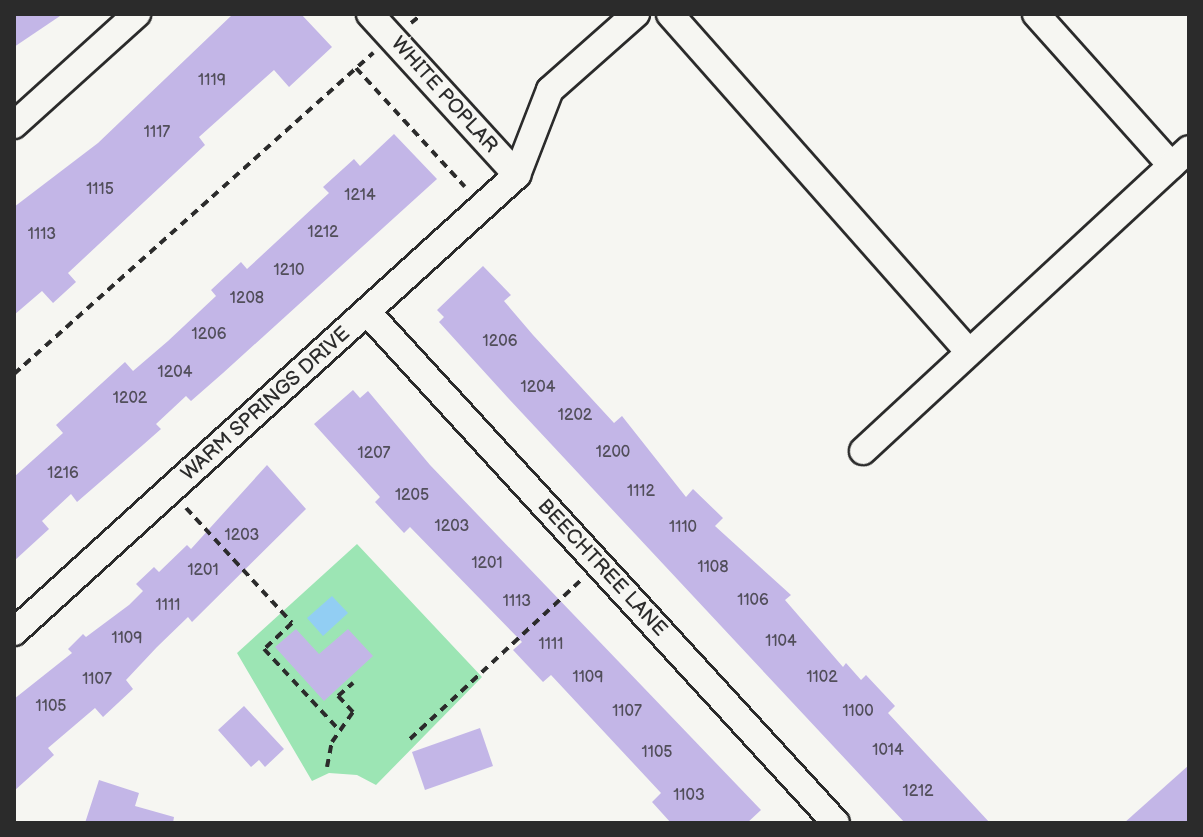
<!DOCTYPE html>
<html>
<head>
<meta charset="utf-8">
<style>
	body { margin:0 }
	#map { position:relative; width:1203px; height:837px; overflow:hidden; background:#f6f6f2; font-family:"Balsamiq Sans",sans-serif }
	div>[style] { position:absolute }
	.green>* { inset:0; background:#9ce5b4 }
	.water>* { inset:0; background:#92cef3 }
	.building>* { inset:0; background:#c3b6e7 }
	.path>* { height:4px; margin-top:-2px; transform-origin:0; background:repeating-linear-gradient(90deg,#2b2b2b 0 8px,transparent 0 14px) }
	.roads { filter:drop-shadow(2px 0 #2b2b2b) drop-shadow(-2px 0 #2b2b2b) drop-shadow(0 2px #2b2b2b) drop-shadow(0 -2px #2b2b2b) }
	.minor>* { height:26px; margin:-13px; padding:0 13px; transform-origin:13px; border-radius:13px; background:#f6f6f2 }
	span { translate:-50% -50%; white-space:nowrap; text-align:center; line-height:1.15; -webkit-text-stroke:6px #f6f6f2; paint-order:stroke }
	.number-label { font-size:16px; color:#514e5a }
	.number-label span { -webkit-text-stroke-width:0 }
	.street-label { font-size:20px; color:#2b2b2b }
	.frame { position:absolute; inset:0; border:16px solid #2b2b2b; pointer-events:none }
</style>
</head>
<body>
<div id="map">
	<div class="green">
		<div style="clip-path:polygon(357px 544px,482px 677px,376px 785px,357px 775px,329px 773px,312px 781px,237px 653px)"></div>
	</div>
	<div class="water">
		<div style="clip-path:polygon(332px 596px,348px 613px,323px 636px,307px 618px)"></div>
	</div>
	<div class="building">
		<div style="clip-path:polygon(14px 14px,63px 14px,14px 47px)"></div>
		<div style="clip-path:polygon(233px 14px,301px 14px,332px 47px,289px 87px,274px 70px,199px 137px,205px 145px,68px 273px,76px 282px,53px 303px,42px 291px,14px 315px,14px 207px,98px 143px)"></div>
		<div style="clip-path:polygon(394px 134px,437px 179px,223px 373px,191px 401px,186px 396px,156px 424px,161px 429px,144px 444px,77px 502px,71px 494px,42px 521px,49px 529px,14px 561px,14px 477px,63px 433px,56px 425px,125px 362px,133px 371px,168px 341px,216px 296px,211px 290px,241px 262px,247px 269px,329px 193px,323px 187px,354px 159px,360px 166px)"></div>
		<div style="clip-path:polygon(483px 266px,511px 295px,504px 301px,533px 335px,614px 423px,622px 416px,686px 497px,693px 489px,723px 518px,715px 526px,791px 595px,785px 600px,843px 667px,846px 663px,861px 680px,866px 675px,895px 706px,888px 713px,990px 823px,905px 823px,509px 399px,439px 322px,444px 317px,437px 310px)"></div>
		<div style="clip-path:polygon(353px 390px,360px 398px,368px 391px,430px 465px,761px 810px,747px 823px,671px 823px,652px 802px,661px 793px,551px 675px,543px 682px,513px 650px,522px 642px,410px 527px,404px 533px,375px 502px,380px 497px,314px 424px)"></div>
		<div style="clip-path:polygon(267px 465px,306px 509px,192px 622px,188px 617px,157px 647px,126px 680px,133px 689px,103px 717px,95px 708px,48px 748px,54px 755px,14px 791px,14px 699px,72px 653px,68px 649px,83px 634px,86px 637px,129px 605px,143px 591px,136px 584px,154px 567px,159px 572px,187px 545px,191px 549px)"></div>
		<div style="clip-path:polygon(296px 629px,319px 654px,348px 629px,373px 656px,324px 701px,275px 647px)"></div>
		<div style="clip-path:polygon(244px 706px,284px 749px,265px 767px,259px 760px,251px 767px,218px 730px)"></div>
		<div style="clip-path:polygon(480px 728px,493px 766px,425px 790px,412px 752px)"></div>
		<div style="clip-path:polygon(1189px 765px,1189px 823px,1124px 823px)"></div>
		<div style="clip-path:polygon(99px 780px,139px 793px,135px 806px,174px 817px,173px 823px,85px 823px)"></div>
	</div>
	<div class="path">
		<div style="left:411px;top:23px;width:14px;rotate:-39deg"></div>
		<div style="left:356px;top:68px;width:161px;rotate:47.5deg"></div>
		<div style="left:14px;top:374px;width:482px;rotate:-41.8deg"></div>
		<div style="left:186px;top:508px;width:156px;rotate:47.3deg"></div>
		<div style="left:292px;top:623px;width:38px;rotate:137deg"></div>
		<div style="left:264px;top:649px;width:109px;rotate:47.2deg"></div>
		<div style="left:410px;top:739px;width:233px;rotate:-42.9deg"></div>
		<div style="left:327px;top:767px;width:25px;rotate:-79deg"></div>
		<div style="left:332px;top:742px;width:37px;rotate:-55deg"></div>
		<div style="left:353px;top:712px;width:22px;rotate:-133deg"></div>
		<div style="left:338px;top:696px;width:20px;rotate:-41deg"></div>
	</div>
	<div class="roads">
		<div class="minor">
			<div style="left:370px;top:14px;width:218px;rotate:47.6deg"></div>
			<div style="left:670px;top:14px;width:450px;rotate:48.5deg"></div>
			<div style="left:1036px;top:14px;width:203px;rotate:48.2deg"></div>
			<div style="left:14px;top:125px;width:166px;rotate:-42.1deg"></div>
			<div style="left:368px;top:313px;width:692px;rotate:47.46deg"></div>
			<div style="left:863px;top:451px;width:444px;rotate:-42.8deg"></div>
			<div style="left:14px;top:632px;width:680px;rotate:-42.26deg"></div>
			<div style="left:517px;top:175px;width:91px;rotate:-68.8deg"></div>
			<div style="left:550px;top:90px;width:115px;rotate:-41.5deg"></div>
		</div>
	</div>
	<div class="number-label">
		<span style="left:212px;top:81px">1119</span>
		<span style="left:157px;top:133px">1117</span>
		<span style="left:100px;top:190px">1115</span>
		<span style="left:360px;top:196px">1214</span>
		<span style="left:323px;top:233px">1212</span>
		<span style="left:42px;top:235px">1113</span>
		<span style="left:289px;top:271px">1210</span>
		<span style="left:247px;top:299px">1208</span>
		<span style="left:209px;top:335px">1206</span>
		<span style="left:500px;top:342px">1206</span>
		<span style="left:175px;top:373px">1204</span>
		<span style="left:538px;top:388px">1204</span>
		<span style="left:130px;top:399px">1202</span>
		<span style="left:575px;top:416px">1202</span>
		<span style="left:613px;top:453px">1200</span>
		<span style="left:374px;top:454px">1207</span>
		<span style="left:63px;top:474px">1216</span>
		<span style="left:641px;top:492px">1112</span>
		<span style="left:412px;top:496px">1205</span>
		<span style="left:452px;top:527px">1203</span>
		<span style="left:683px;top:528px">1110</span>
		<span style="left:242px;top:536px">1203</span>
		<span style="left:487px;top:564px">1201</span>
		<span style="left:713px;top:568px">1108</span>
		<span style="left:203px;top:571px">1201</span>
		<span style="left:753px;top:601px">1106</span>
		<span style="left:517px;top:602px">1113</span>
		<span style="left:168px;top:606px">1111</span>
		<span style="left:127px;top:639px">1109</span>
		<span style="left:781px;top:642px">1104</span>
		<span style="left:551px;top:645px">1111</span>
		<span style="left:588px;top:678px">1109</span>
		<span style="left:822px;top:678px">1102</span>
		<span style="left:97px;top:680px">1107</span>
		<span style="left:51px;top:707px">1105</span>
		<span style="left:627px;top:712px">1107</span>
		<span style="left:858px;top:712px">1100</span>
		<span style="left:888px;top:751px">1014</span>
		<span style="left:657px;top:753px">1105</span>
		<span style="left:918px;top:792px">1212</span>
		<span style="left:689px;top:796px">1103</span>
	</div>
	<div class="street-label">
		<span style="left:444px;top:95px;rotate:48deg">WHITE POPLAR</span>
		<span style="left:266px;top:404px;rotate:-42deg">WARM SPRINGS DRIVE</span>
		<span style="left:602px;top:568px;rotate:47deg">BEECHTREE LANE</span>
	</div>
	<div class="frame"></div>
</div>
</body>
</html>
